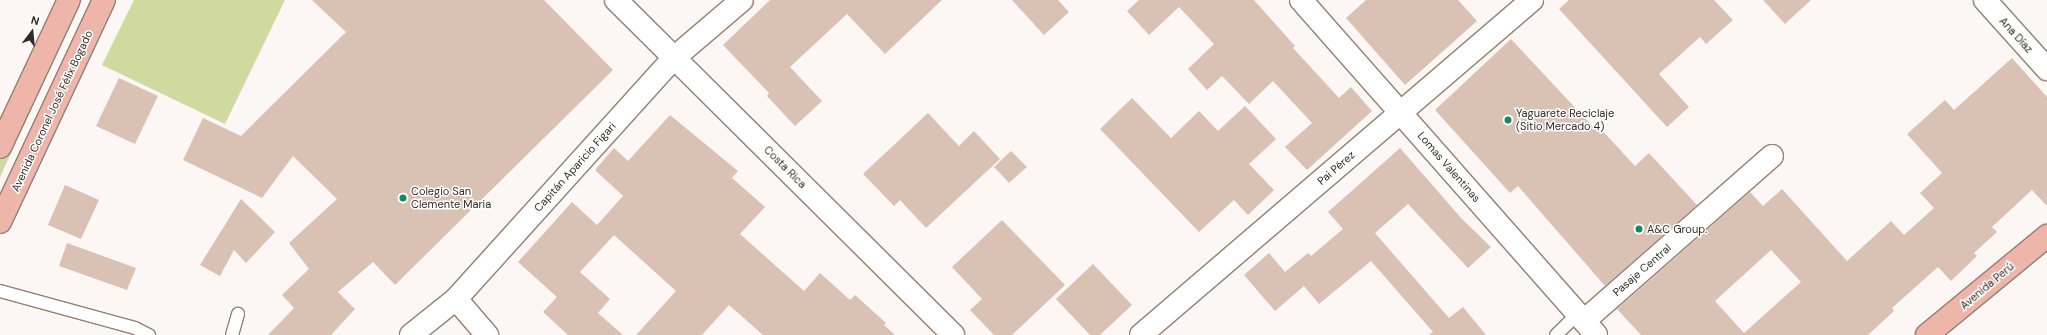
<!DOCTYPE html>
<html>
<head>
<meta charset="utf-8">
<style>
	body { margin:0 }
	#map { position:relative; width:2047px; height:335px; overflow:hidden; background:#fcf7f4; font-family:"DM Sans",sans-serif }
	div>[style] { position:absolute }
	.green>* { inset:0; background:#d0da9f }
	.building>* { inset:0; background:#d9c2b3 }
	.roads { filter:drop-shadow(1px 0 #958072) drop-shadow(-1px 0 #958072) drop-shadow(0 1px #958072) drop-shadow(0 -1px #958072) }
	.lane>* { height:12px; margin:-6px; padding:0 6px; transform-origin:6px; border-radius:6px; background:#fff }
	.street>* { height:22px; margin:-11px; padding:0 11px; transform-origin:11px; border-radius:11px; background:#fff }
	.secondary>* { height:22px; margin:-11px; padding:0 11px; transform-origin:11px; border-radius:11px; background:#fff }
	.primary>* { height:22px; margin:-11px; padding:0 11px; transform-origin:11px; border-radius:11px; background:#eeb6aa }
	.dots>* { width:11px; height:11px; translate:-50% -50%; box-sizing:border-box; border:2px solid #fff; border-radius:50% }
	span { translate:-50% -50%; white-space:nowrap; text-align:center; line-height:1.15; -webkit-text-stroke:3px #fff; paint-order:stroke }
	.street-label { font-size:11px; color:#322a24 }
	.poi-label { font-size:11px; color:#322a24 }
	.left { translate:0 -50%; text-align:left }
	.north { position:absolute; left:12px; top:12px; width:40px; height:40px; -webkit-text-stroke:3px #fff; paint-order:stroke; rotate:16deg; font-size:11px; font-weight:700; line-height:16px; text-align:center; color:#322a24 }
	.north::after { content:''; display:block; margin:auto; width:14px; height:18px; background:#322a24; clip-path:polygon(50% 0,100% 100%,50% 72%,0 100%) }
</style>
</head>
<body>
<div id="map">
	<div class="green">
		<div style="clip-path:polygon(74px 0,82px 0,0 177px,0 159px)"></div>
		<div style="clip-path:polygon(134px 0,285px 0,225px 124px,102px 65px)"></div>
	</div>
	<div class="building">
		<div style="clip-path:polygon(312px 0,544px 0,613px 70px,395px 285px,373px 262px,338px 292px,355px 309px,331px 335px,268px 335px,294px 308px,282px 295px,309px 269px,289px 243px,337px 199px,293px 156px,262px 198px,183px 160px,203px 118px,241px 136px,346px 32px)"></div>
		<div style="clip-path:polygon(770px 0,942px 0,885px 54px,847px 14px,790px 67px,822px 101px,795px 126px,767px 96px,769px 93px,723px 45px)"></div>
		<div style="clip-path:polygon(1012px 0,1058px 0,1069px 12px,1044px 35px)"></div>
		<div style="clip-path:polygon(1139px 0,1254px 0,1295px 46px,1293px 48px,1339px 98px,1351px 87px,1372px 111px,1307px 170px,1285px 147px,1312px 123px,1273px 81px,1249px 104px,1222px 76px,1207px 90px,1188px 69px,1214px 44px,1179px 7px,1149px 35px,1127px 11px)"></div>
		<div style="clip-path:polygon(1366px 0,1458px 0,1477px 21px,1405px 85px,1346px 18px)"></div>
		<div style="clip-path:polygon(1569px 0,1714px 0,1733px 20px,1706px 44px,1700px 37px,1659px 74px,1689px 107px,1667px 127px,1559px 9px)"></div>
		<div style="clip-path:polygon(1763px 0,1811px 0,1785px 24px)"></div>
		<div style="clip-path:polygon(1511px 39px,1596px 130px,1599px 127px,1635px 166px,1649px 153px,1697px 205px,1605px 286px,1518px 186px,1510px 193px,1435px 110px)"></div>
		<div style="clip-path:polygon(evenodd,2012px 58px,2047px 97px,2047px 206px,2032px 190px,1992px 227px,1997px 232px,1974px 253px,1977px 256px,1951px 281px,1938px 267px,1892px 308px,1894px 311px,1868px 335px,1641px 335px,1617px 309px,1750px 192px,1763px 206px,1782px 189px,1847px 261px,1891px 221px,1904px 235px,1934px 208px,1920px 193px,1942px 173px,1907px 134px,1945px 100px,1954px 110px,2012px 58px,1771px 250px,1801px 282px,1744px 333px,1715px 301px,1771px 250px)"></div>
		<div style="clip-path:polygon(119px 78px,158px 96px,135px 144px,96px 126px)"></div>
		<div style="clip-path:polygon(1132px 98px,1171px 138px,1199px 111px,1218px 131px,1245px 106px,1276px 139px,1249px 164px,1274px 190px,1248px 215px,1234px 200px,1199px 232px,1100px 129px)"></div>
		<div style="clip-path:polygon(928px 113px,959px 146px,974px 131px,1000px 159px,926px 228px,900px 200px,894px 206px,863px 174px)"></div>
		<div style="clip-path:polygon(670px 115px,738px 171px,732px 178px,765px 207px,740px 234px,804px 291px,820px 273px,850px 300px,855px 295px,886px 323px,884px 325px,895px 335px,763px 335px,729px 305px,702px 335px,636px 335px,676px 291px,614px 235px,580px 272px,610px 299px,598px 313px,623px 335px,568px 335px,543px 312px,557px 297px,518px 262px,572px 202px,597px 225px,623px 196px,595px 170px,614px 148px,628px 161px)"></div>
		<div style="clip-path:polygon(1400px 148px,1462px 219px,1491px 247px,1468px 268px,1408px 204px,1375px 233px,1449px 318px,1463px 307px,1486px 335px,1429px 335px,1433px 332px,1371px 261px,1319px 304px,1304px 286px,1275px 311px,1244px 275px,1269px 253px,1285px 272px,1308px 253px,1311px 256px,1343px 229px,1328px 212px)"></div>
		<div style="clip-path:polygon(1011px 151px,1027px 167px,1009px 183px,994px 167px)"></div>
		<div style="clip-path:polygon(65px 185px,99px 200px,81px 239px,48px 225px)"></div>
		<div style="clip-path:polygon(241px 199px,275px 232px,246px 263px,234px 250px,220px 276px,200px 265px)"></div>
		<div style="clip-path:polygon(1002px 220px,1065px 285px,1012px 335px,994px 335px,970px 310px,982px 299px,952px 267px)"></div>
		<div style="clip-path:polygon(67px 243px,136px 268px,127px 290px,59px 266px)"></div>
		<div style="clip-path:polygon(1093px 264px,1132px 305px,1100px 335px,1090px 335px,1056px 299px)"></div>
	</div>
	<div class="roads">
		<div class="lane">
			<div style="left:0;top:291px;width:140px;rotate:15.3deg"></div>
			<div style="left:135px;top:328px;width:16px;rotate:27deg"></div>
			<div style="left:232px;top:335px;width:22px;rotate:-74deg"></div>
			<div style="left:1556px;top:335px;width:30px;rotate:-44deg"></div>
		</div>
		<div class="street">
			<div style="left:616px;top:0;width:475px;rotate:44.8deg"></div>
			<div style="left:456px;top:299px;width:48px;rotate:49.3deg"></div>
			<div style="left:1584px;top:321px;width:250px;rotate:-41.3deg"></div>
			<div style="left:411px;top:335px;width:58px;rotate:-38.7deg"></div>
			<div style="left:456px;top:299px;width:325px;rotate:-47.9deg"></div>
			<div style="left:674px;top:58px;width:89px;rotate:-40.5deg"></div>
			<div style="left:1141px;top:335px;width:515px;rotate:-40.59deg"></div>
		</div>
		<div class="secondary">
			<div style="left:1301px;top:0;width:446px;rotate:48.6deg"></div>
			<div style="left:1985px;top:0;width:93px;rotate:48.1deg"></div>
		</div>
		<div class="primary">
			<div style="left:0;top:147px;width:162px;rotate:-64.9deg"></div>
			<div style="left:0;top:222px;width:245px;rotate:-64.9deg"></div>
			<div style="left:1927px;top:335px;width:156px;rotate:-39.5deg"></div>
		</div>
	</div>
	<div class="dots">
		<div style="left:1508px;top:120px;background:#168867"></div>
		<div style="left:403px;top:198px;background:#168867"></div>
		<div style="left:1639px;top:229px;background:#168867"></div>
	</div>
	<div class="street-label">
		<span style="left:2016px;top:35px;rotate:48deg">Ana Díaz</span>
		<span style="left:52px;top:111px;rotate:-65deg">Avenida Coronel José Félix Bogado</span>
		<span style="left:575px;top:167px;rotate:-48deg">Capitán Aparicio Figari</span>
		<span style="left:785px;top:167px;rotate:45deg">Costa Rica</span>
		<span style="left:1449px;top:167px;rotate:49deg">Lomas Valentinas</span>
		<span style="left:1336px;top:168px;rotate:-41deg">Pai Pérez</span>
		<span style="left:1642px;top:270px;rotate:-41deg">Pasaje Central</span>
		<span style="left:1987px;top:286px;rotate:-40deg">Avenida Perú</span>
	</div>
	<div class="poi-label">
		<span class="left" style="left:1516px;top:120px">Yaguarete Reciclaje<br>(Sitio Mercado 4)</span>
		<span class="left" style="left:411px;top:198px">Colegio San<br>Clemente Maria</span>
		<span class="left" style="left:1647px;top:229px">A&amp;C Group.</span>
	</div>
	<div class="north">N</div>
</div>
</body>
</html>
